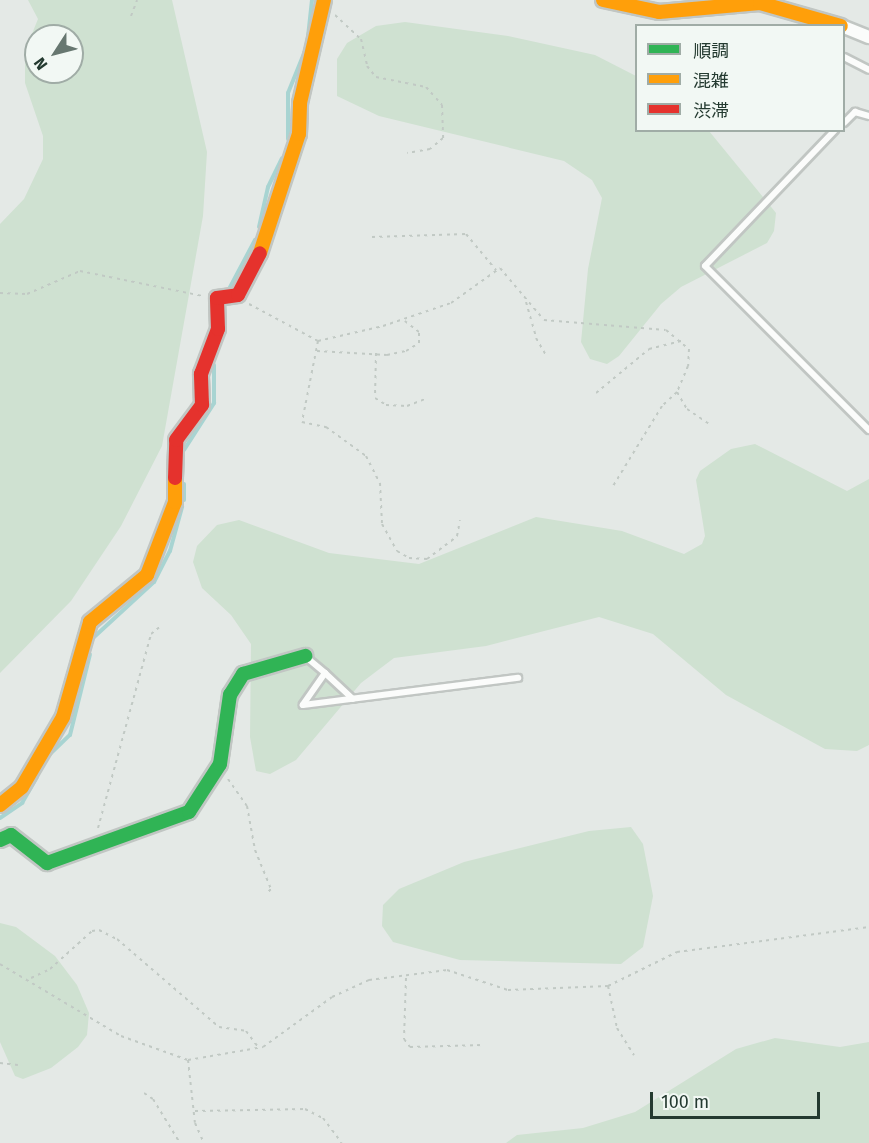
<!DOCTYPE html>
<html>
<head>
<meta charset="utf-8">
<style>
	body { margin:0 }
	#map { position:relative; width:869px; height:1143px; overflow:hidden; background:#e4e9e6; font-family:"Fira Sans","Noto Sans JP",sans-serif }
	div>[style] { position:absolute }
	.green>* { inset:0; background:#cfe1d1 }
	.stream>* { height:4px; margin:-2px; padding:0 2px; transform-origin:2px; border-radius:2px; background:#a8d4d2 }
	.path>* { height:2px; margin-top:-1px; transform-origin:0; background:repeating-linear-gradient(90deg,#c1c9c4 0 3px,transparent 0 7.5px) }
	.roads { filter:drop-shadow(2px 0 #c1c6c3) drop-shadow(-2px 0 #c1c6c3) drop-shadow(0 2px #c1c6c3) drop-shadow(0 -2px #c1c6c3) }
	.lane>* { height:6px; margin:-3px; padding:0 3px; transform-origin:3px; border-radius:3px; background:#fbfcfb }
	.street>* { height:12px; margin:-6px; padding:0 6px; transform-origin:6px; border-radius:6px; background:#fbfcfb }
	.fast>* { height:14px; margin:-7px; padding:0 7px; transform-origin:7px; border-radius:7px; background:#30b455 }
	.slow>* { height:14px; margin:-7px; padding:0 7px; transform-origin:7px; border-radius:7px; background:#ff9f0a }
	.jam>* { height:14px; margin:-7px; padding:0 7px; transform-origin:7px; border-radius:7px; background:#e5322d }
	span { translate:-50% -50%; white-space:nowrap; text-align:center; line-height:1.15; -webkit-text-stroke:5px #f2f8f4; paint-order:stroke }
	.legend { position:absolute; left:635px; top:24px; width:210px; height:108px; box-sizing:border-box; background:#f2f8f4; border:2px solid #a0aca6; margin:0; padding:8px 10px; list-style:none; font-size:18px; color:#243a30 }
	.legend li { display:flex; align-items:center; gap:12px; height:30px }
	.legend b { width:30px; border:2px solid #a0aca6 }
	.north { position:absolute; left:24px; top:24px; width:60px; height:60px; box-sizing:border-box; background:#f2f8f4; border:2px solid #a0aca6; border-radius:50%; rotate:234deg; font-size:16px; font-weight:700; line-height:24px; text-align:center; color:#243a30 }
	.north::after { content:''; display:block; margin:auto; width:21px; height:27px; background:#677770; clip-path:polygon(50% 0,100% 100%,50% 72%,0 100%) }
	.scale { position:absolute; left:650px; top:1092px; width:170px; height:27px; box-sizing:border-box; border:3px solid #243a30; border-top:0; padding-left:8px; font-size:18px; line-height:21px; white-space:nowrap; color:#243a30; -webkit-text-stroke:4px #f2f8f4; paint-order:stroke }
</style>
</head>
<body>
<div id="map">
	<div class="green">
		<div style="clip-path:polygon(evenodd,28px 0,172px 0,207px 152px,203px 216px,162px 446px,121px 526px,71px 601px,0 673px,0 224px,24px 199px,43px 159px,43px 136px,25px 83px,25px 51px,38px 19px,28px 0,36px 36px,72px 36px,72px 72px,36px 72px,36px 36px)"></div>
		<div style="clip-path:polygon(405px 22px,508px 36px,595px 55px,636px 76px,636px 130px,709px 131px,776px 213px,774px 231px,767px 243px,681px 287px,661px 304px,619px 356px,607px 364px,590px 359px,581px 342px,588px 269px,602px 198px,592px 180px,564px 161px,379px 116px,337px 96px,337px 59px,347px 43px,376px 26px)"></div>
		<div style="clip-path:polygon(755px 444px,847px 491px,869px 479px,869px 745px,857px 751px,825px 749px,726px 695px,653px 634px,599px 617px,486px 646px,394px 658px,361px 683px,296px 760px,270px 774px,256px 771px,250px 737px,251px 644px,231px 615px,202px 588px,193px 562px,197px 546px,217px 525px,239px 520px,329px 553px,419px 564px,536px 517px,622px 531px,684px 554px,702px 544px,705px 536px,696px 480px,700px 471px,731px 449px)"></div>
		<div style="clip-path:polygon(631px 827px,643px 844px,653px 896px,643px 947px,621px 964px,460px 960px,393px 942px,382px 926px,383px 905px,399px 889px,464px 862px,589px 831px)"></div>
		<div style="clip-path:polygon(0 923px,16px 927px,55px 956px,77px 985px,89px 1013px,87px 1035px,78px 1047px,51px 1068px,23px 1079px,15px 1076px,0 1042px)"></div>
		<div style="clip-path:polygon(775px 1038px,840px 1047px,869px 1042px,869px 1143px,506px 1143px,517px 1135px,583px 1128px,635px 1112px,736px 1049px)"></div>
	</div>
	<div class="stream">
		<div style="left:288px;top:139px;width:46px;rotate:-90deg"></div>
		<div style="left:288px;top:93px;width:51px;rotate:-68deg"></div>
		<div style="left:307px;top:46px;width:46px;rotate:-83.8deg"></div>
		<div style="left:259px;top:227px;width:41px;rotate:-77.3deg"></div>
		<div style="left:268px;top:187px;width:32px;rotate:-64deg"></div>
		<div style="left:228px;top:291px;width:58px;rotate:-62.1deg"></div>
		<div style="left:184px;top:450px;width:56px;rotate:-57.4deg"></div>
		<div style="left:214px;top:403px;width:38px;rotate:-90deg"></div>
		<div style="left:184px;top:500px;width:16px;rotate:-90deg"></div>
		<div style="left:93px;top:638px;width:83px;rotate:-42.6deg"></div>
		<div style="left:154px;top:582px;width:35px;rotate:-63deg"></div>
		<div style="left:170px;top:551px;width:46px;rotate:-74.7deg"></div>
		<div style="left:49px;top:755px;width:29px;rotate:-44deg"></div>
		<div style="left:70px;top:735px;width:83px;rotate:-76.1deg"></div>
		<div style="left:0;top:818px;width:27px;rotate:-34deg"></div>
		<div style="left:22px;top:803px;width:30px;rotate:-60deg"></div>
	</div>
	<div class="path">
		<div style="left:335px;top:15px;width:35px;rotate:43deg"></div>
		<div style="left:361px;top:39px;width:28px;rotate:77deg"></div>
		<div style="left:367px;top:66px;width:14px;rotate:51deg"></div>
		<div style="left:376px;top:77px;width:51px;rotate:11.3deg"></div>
		<div style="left:426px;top:87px;width:24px;rotate:48deg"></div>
		<div style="left:442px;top:105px;width:33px;rotate:88deg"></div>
		<div style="left:443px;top:138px;width:17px;rotate:140deg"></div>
		<div style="left:430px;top:149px;width:23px;rotate:170deg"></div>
		<div style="left:131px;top:16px;width:17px;rotate:-69deg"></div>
		<div style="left:372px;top:237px;width:94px;rotate:-1.8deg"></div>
		<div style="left:466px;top:234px;width:47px;rotate:50.2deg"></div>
		<div style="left:0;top:293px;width:27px;rotate:2deg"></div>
		<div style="left:27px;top:294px;width:58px;rotate:-23.5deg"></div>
		<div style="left:80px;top:271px;width:126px;rotate:11.5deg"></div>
		<div style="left:526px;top:302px;width:37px;rotate:74deg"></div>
		<div style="left:536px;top:338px;width:20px;rotate:60deg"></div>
		<div style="left:249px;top:304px;width:78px;rotate:28.2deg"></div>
		<div style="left:318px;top:341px;width:67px;rotate:-13deg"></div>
		<div style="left:383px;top:326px;width:72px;rotate:-18.7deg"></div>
		<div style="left:451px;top:303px;width:60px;rotate:-35.5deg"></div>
		<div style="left:500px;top:268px;width:68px;rotate:49.8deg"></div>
		<div style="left:544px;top:320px;width:122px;rotate:4.7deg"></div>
		<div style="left:666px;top:330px;width:30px;rotate:40deg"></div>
		<div style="left:689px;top:349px;width:17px;rotate:93deg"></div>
		<div style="left:688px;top:366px;width:28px;rotate:113deg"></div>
		<div style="left:677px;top:392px;width:21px;rotate:137deg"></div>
		<div style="left:662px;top:406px;width:94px;rotate:121.5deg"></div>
		<div style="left:318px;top:341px;width:83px;rotate:101.2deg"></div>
		<div style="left:302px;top:422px;width:25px;rotate:12deg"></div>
		<div style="left:326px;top:427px;width:49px;rotate:35.9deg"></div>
		<div style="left:366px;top:456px;width:30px;rotate:63deg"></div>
		<div style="left:380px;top:483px;width:41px;rotate:87.2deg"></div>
		<div style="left:382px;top:524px;width:31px;rotate:61deg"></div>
		<div style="left:397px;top:551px;width:14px;rotate:30deg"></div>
		<div style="left:409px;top:558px;width:18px;rotate:3deg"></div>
		<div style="left:427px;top:559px;width:38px;rotate:-37deg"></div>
		<div style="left:457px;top:536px;width:16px;rotate:-79deg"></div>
		<div style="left:317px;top:351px;width:70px;rotate:3.3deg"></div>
		<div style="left:387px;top:355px;width:19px;rotate:-12deg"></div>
		<div style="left:406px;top:351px;width:15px;rotate:-32deg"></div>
		<div style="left:419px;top:343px;width:11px;rotate:-90deg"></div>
		<div style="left:419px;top:332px;width:18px;rotate:-142deg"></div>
		<div style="left:376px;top:353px;width:45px;rotate:91.3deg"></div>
		<div style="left:375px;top:398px;width:13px;rotate:32deg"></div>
		<div style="left:386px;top:405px;width:21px;rotate:3deg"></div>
		<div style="left:407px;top:406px;width:19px;rotate:-21deg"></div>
		<div style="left:677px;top:392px;width:20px;rotate:60deg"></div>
		<div style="left:687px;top:409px;width:29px;rotate:34deg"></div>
		<div style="left:596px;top:393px;width:69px;rotate:-39.7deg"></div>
		<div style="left:649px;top:349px;width:34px;rotate:-14deg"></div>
		<div style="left:228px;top:779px;width:33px;rotate:55deg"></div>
		<div style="left:247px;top:806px;width:45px;rotate:79.7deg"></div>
		<div style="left:255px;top:850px;width:42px;rotate:67.7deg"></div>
		<div style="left:271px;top:889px;width:7px;rotate:135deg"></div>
		<div style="left:98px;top:828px;width:201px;rotate:-74.7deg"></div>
		<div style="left:151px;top:634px;width:13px;rotate:-39deg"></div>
		<div style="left:0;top:964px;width:141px;rotate:30.8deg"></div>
		<div style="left:121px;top:1036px;width:71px;rotate:19.7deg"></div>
		<div style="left:188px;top:1060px;width:76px;rotate:-9.8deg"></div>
		<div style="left:263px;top:1047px;width:85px;rotate:-35.9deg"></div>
		<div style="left:332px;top:997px;width:41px;rotate:-24.7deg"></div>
		<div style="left:369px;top:980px;width:79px;rotate:-7.3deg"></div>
		<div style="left:447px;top:970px;width:64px;rotate:18.2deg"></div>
		<div style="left:508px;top:990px;width:100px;rotate:-2.3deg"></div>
		<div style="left:608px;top:986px;width:77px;rotate:-26.2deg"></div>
		<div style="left:677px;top:952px;width:194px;rotate:-7.4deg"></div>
		<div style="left:31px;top:978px;width:21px;rotate:-25deg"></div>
		<div style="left:50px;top:969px;width:57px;rotate:-42.1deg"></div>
		<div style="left:92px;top:931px;width:7px;rotate:-8deg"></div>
		<div style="left:99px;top:930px;width:20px;rotate:27deg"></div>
		<div style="left:117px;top:939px;width:135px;rotate:40.8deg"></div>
		<div style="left:219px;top:1027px;width:27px;rotate:8deg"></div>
		<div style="left:246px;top:1031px;width:20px;rotate:53deg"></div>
		<div style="left:406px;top:978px;width:61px;rotate:91.9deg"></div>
		<div style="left:404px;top:1039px;width:10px;rotate:53deg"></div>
		<div style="left:410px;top:1047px;width:73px;rotate:-1.6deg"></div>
		<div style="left:608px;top:986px;width:43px;rotate:77.9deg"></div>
		<div style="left:617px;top:1028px;width:32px;rotate:58deg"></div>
		<div style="left:188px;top:1060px;width:63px;rotate:83.7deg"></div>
		<div style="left:195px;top:1123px;width:22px;rotate:66deg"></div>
		<div style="left:0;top:1063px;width:18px;rotate:6deg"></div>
		<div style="left:144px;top:1093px;width:11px;rotate:34deg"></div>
		<div style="left:153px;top:1099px;width:52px;rotate:58.5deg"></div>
		<div style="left:195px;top:1111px;width:110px;rotate:-1deg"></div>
		<div style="left:305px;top:1109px;width:20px;rotate:27deg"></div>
		<div style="left:323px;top:1118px;width:31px;rotate:53deg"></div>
	</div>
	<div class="roads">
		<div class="lane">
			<div style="left:844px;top:57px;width:28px;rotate:27deg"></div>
			<div style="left:844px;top:123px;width:16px;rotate:-45deg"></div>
			<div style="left:855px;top:112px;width:15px;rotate:16deg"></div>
			<div style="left:835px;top:130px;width:188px;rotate:133.7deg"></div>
			<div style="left:705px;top:266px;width:232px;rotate:45deg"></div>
			<div style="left:306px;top:657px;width:25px;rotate:40deg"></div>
			<div style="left:325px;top:673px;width:39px;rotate:125deg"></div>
			<div style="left:303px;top:705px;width:217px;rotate:-7.2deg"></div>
			<div style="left:325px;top:673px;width:38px;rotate:43deg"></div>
		</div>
		<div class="street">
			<div style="left:844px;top:27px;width:27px;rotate:22deg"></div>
		</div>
		<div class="fast">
			<div style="left:0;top:840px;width:12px;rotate:-24deg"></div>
			<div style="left:11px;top:835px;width:46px;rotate:37.9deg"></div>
			<div style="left:47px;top:863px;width:151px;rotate:-19.8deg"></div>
			<div style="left:189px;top:812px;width:57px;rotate:-57.1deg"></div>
			<div style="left:220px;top:764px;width:70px;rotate:-81.8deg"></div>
			<div style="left:230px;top:695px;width:25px;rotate:-58deg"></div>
			<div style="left:243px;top:674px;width:65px;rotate:-16.2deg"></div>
		</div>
		<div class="slow">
			<div style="left:603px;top:0;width:57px;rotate:12.1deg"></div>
			<div style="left:659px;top:12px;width:101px;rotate:-5.1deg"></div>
			<div style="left:760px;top:3px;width:84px;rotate:15.9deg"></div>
			<div style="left:260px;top:253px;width:125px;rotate:-71.9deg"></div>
			<div style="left:299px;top:134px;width:31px;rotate:-88deg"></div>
			<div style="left:300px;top:103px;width:106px;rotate:-76.9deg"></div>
			<div style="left:0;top:805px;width:28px;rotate:-39deg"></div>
			<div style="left:22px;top:787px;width:81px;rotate:-59.6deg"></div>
			<div style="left:63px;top:717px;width:99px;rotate:-74.1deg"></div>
			<div style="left:90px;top:622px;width:74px;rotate:-39.5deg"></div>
			<div style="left:147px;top:575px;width:78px;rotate:-69deg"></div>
			<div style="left:175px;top:502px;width:24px;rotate:-90deg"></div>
		</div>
		<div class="jam">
			<div style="left:175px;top:478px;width:38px;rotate:-88deg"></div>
			<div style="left:176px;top:440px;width:44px;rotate:-53.4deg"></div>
			<div style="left:202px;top:405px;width:31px;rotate:-92deg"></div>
			<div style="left:201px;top:374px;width:48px;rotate:-69.3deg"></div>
			<div style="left:218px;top:329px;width:31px;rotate:-92deg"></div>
			<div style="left:217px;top:298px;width:21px;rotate:-8deg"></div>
			<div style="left:238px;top:295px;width:47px;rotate:-62.4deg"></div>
		</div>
	</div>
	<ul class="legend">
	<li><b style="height:8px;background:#30b455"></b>順調</li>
	<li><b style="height:8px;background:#ff9f0a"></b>混雑</li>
	<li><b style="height:8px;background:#e5322d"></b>渋滞</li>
	</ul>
	<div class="north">N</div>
	<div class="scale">100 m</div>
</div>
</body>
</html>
